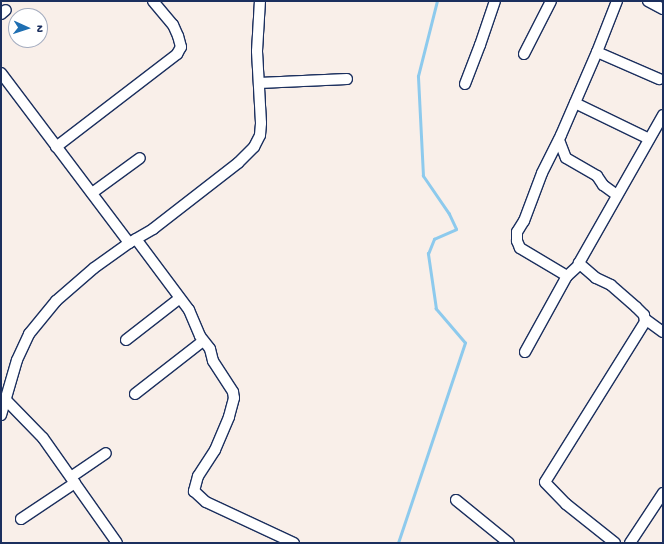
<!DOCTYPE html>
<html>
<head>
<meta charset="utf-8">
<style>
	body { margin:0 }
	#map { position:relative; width:664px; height:544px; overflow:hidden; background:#f9efe9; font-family:"Gochi Hand",sans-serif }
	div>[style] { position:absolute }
	.stream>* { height:2.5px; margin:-1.25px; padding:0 1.25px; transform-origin:1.25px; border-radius:1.25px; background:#8dcaed }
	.roads { filter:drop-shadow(1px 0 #1b2f5e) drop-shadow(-1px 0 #1b2f5e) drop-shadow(0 1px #1b2f5e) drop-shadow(0 -1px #1b2f5e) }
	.minor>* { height:10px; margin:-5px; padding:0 5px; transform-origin:5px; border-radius:5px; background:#fff }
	span { translate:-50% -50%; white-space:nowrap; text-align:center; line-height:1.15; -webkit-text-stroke:3px #fff; paint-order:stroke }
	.frame { position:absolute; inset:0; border:2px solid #1b2f5e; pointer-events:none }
	.north { position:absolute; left:8px; top:8px; width:40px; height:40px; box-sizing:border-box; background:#fff; border:1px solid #a4acbf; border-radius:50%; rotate:93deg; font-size:11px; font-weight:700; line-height:16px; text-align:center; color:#1b2f5e }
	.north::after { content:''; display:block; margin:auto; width:14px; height:18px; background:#1f6fb2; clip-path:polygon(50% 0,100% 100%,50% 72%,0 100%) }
</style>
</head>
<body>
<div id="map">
	<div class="stream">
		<div style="left:398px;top:543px;width:211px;rotate:-71.5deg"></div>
		<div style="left:465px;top:343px;width:45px;rotate:-130.5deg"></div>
		<div style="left:436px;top:309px;width:56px;rotate:-98.3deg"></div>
		<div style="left:428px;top:254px;width:16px;rotate:-68deg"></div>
		<div style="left:434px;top:239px;width:24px;rotate:-24deg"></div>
		<div style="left:456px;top:229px;width:17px;rotate:-115deg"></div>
		<div style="left:449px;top:214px;width:46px;rotate:-124.4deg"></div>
		<div style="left:423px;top:176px;width:100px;rotate:-92.9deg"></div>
		<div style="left:418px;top:76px;width:77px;rotate:-75.8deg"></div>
	</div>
	<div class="roads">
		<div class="minor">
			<div style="left:648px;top:1px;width:17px;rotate:28deg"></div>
			<div style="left:1px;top:14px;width:6px;rotate:-39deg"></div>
			<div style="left:597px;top:52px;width:68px;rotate:23.5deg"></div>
			<div style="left:524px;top:54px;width:59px;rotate:-63deg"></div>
			<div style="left:1px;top:73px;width:213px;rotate:53deg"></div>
			<div style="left:259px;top:83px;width:88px;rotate:-2.6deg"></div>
			<div style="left:465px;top:84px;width:42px;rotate:-69deg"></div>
			<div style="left:480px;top:45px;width:46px;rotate:-71.2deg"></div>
			<div style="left:575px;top:103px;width:82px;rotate:25.9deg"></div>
			<div style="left:559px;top:140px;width:19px;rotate:69deg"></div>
			<div style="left:566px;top:158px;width:36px;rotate:30deg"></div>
			<div style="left:597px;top:176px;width:11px;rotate:56deg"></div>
			<div style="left:603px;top:185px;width:17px;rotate:36deg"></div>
			<div style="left:56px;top:147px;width:153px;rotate:-37.5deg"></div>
			<div style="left:177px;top:54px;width:8px;rotate:-60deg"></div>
			<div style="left:181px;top:47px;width:11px;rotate:-105deg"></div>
			<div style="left:178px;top:36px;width:12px;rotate:-114deg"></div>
			<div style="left:173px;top:25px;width:31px;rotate:-130deg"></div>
			<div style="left:92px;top:193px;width:59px;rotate:-36.1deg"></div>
			<div style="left:136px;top:239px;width:89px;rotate:53.3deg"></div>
			<div style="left:189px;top:310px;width:28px;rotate:67deg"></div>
			<div style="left:200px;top:336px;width:16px;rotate:52deg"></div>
			<div style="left:210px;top:349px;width:12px;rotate:76deg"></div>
			<div style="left:213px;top:361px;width:37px;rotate:57deg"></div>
			<div style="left:233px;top:392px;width:6px;rotate:81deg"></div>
			<div style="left:234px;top:398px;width:20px;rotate:105deg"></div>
			<div style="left:229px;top:417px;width:36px;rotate:113deg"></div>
			<div style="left:215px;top:450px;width:31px;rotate:123deg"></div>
			<div style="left:198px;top:476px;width:16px;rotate:105deg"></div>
			<div style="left:194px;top:491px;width:16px;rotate:43deg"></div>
			<div style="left:206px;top:502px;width:97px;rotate:25deg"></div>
			<div style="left:579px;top:265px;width:16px;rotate:137deg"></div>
			<div style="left:567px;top:276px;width:55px;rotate:-149.2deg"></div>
			<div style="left:520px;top:248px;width:8px;rotate:-113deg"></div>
			<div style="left:517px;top:241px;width:9px;rotate:-90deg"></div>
			<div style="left:517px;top:232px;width:13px;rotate:-58deg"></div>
			<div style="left:524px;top:221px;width:51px;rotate:-69.4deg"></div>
			<div style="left:542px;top:173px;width:42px;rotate:-63.4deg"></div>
			<div style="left:561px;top:135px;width:90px;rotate:-66.6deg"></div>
			<div style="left:597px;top:52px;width:55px;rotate:-68.6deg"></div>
			<div style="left:645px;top:319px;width:22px;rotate:36deg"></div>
			<div style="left:126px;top:340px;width:68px;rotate:-37.9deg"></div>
			<div style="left:525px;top:352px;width:87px;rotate:-61.1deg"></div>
			<div style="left:135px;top:394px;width:86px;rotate:-37.9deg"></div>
			<div style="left:5px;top:399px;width:54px;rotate:45.7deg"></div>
			<div style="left:43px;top:438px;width:128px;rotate:54.8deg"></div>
			<div style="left:1px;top:415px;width:57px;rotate:-73.8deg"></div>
			<div style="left:17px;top:360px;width:29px;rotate:-65deg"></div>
			<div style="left:29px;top:334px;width:43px;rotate:-50.7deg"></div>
			<div style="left:56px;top:301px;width:50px;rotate:-41deg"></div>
			<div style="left:94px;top:268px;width:43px;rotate:-35.5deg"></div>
			<div style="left:129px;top:243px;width:28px;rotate:-30deg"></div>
			<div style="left:153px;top:229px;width:108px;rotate:-37.8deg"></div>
			<div style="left:238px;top:163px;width:23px;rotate:-45deg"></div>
			<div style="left:254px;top:147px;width:13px;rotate:-63deg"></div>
			<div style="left:260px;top:135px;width:12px;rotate:-85deg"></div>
			<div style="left:261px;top:123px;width:72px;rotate:-93.2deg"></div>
			<div style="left:257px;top:51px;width:50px;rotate:-86.6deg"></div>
			<div style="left:71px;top:477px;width:42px;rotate:-34.4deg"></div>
			<div style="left:456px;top:500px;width:68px;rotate:39.1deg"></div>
			<div style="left:21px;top:519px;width:65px;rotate:-33.7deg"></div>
			<div style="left:615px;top:543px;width:63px;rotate:-141.5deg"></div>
			<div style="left:566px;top:504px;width:30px;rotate:-134deg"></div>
			<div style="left:545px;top:482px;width:189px;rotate:-58deg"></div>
			<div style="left:645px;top:322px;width:7px;rotate:-98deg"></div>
			<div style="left:644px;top:315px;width:11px;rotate:-135deg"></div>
			<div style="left:636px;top:307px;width:33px;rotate:-139deg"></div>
			<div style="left:611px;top:285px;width:17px;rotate:-155deg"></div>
			<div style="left:596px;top:278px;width:23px;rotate:-139deg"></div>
			<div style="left:579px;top:263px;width:170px;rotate:-60.4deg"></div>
			<div style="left:630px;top:543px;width:60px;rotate:-56.6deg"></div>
		</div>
	</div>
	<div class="frame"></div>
	<div class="north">N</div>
</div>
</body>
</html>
